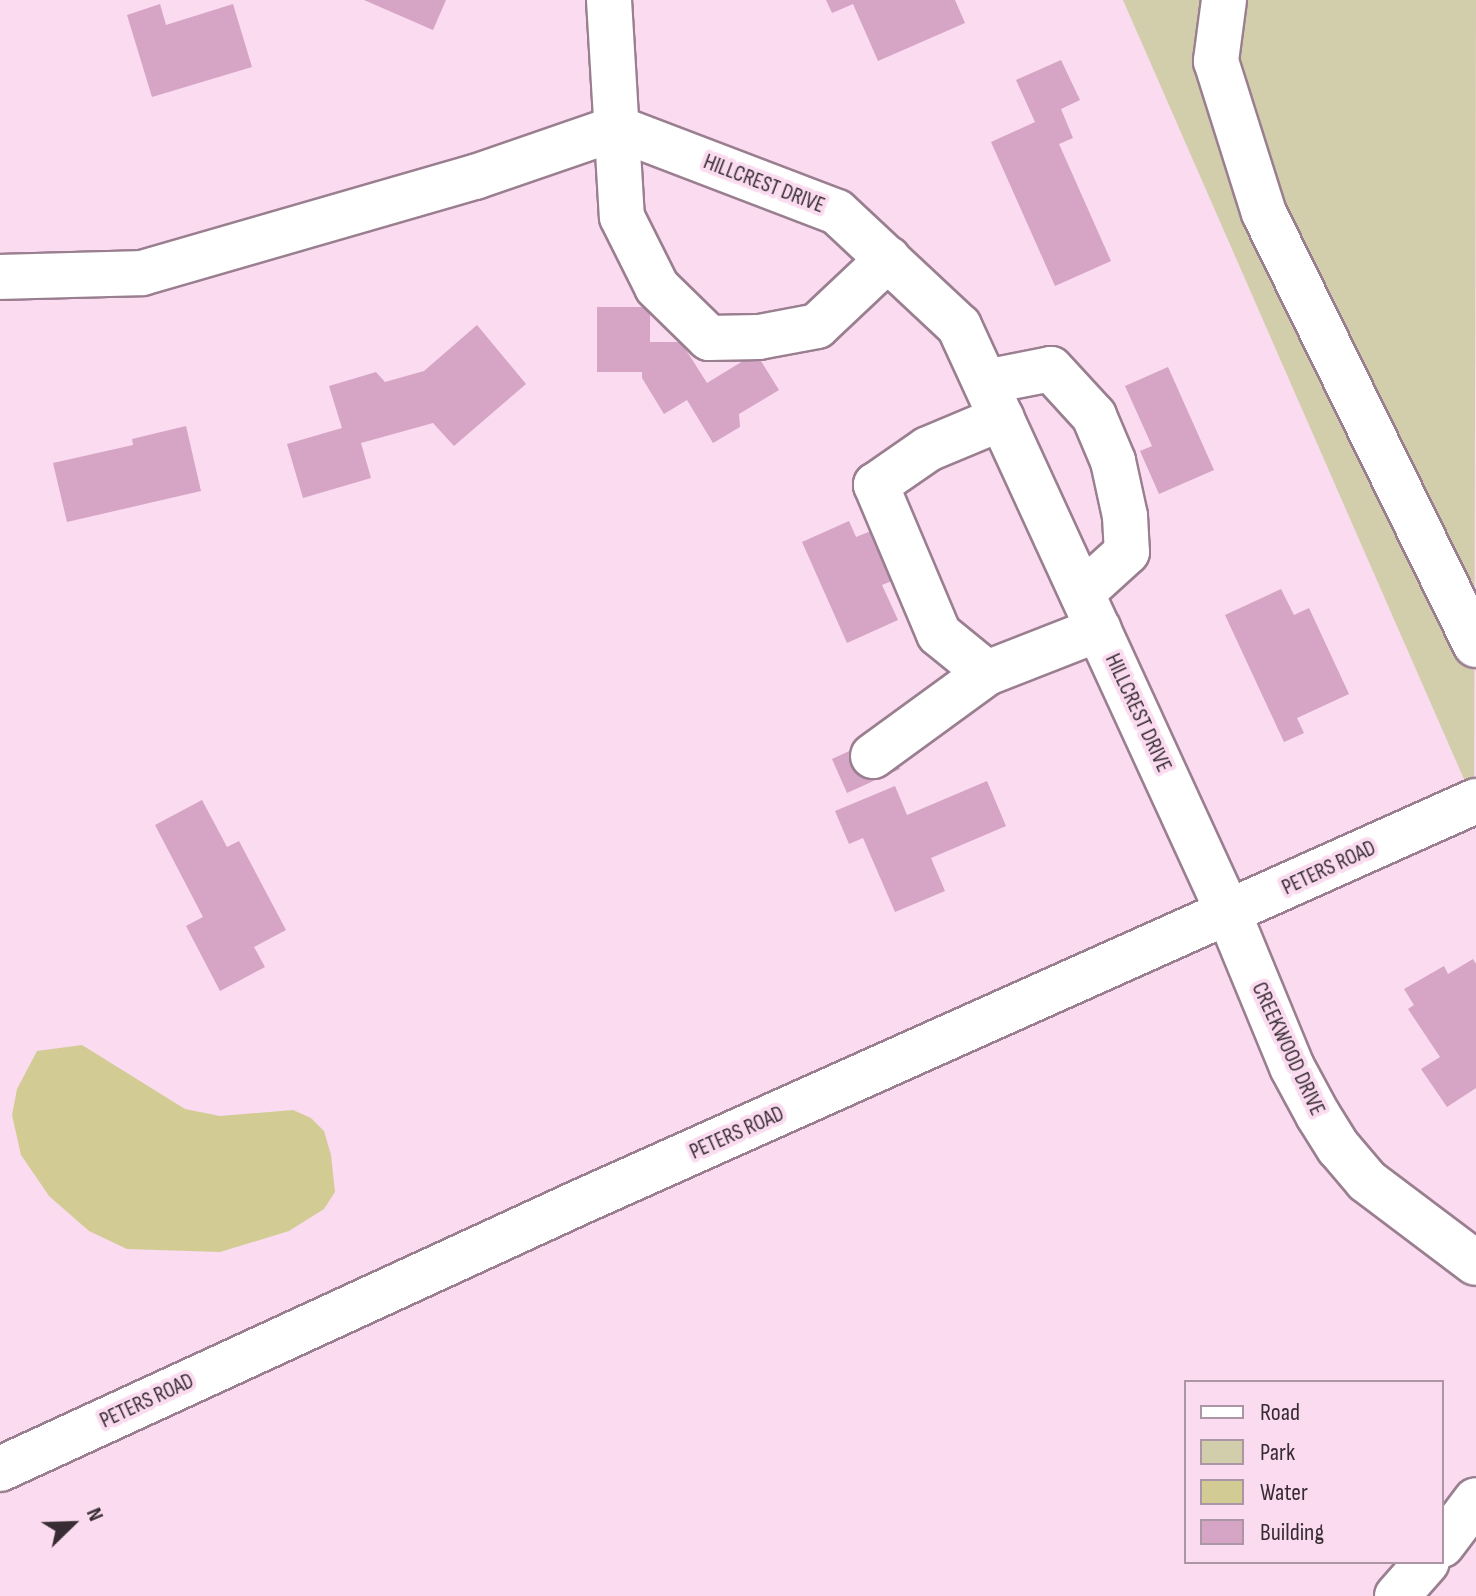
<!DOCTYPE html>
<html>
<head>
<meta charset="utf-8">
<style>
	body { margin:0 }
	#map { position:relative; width:1476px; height:1596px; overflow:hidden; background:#fadbef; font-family:"Sofia Sans Condensed",sans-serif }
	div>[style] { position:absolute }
	.green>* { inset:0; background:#d2ceab }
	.water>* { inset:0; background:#d2cc94 }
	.building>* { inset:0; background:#d6a4c5 }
	.roads { filter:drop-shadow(2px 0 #9a7f90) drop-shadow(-2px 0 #9a7f90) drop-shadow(0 2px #9a7f90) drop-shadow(0 -2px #9a7f90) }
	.minor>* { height:44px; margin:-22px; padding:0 22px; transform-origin:22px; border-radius:22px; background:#fff }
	span { translate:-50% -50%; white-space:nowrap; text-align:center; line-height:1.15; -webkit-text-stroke:8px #fadbef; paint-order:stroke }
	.street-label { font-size:22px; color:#372c33 }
	.legend { position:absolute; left:1184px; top:1380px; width:260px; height:184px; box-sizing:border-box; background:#fadbef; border:2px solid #ac95a4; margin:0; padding:10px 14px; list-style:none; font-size:24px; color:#372c33 }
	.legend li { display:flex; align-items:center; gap:16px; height:40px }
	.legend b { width:40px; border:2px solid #ac95a4 }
	.north { position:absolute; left:32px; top:1484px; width:80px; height:80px; -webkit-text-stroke:6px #fadbef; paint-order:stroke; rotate:67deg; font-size:22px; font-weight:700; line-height:32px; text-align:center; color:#372c33 }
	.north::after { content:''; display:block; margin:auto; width:28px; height:36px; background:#372c33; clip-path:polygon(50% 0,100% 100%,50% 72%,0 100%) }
</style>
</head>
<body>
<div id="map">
	<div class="green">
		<div style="clip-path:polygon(1123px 0,1476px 0,1474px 802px)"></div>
	</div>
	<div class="water">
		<div style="clip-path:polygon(82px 1045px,185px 1109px,220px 1116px,293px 1110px,311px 1118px,324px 1131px,331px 1155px,335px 1192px,324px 1209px,289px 1231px,220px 1252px,127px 1249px,89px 1231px,49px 1196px,21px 1155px,12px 1115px,17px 1089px,37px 1051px)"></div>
	</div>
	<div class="building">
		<div style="clip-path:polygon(364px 0,446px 0,433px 30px)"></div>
		<div style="clip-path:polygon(826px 0,955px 0,965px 23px,878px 61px,853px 4px,832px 13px)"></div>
		<div style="clip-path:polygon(160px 4px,166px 25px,233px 4px,252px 67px,152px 97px,127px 15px)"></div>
		<div style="clip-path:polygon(1061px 60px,1080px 100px,1061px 109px,1073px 138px,1059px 144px,1111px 261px,1055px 286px,991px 142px,1035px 122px,1016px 80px)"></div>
		<div style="clip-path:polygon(597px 307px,650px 307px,650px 342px,681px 342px,707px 383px,756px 353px,779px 390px,739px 414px,740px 427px,713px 443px,687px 400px,664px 414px,642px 378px,642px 372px,597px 372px)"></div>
		<div style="clip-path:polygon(477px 325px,526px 384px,454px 446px,433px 423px,361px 443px,371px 478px,303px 498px,287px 444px,342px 428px,329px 386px,376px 372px,385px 382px,424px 371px)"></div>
		<div style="clip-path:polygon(1168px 367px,1214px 470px,1159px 494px,1140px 451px,1152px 446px,1125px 386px)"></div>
		<div style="clip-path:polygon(186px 426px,201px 491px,67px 522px,53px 463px,133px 445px,132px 439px)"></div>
		<div style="clip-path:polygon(849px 521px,856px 537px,871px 531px,894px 580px,882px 585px,898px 620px,847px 643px,802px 542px)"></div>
		<div style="clip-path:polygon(1281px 589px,1294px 615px,1309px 608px,1349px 694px,1297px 718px,1304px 733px,1284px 742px,1225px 615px)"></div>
		<div style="clip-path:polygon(884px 735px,900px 769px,847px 793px,832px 759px)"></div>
		<div style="clip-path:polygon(987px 781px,1006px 826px,931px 858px,945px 891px,895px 912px,863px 838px,849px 844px,835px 811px,895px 786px,907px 815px)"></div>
		<div style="clip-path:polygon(202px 800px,227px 847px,239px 841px,286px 930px,254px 947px,265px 967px,220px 991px,186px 926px,203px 917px,155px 825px)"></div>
		<div style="clip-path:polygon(1473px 959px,1476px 964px,1476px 1088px,1447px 1107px,1421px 1069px,1440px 1057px,1408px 1009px,1414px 1005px,1404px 989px,1444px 966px,1448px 974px)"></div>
	</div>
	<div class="roads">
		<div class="minor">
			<div style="left:609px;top:0;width:217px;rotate:86.6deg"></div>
			<div style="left:622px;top:217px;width:78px;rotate:63.4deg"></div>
			<div style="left:657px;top:287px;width:73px;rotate:44.4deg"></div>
			<div style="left:709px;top:338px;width:50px;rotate:-1.1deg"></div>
			<div style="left:759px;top:337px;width:59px;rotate:-10.7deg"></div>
			<div style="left:817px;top:326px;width:98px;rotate:-43.3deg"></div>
			<div style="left:1224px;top:0;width:62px;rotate:97.5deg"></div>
			<div style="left:1216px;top:61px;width:159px;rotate:72.5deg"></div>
			<div style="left:1264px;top:213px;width:481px;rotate:63.9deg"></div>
			<div style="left:0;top:277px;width:142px;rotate:-1.6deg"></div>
			<div style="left:142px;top:273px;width:347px;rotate:-16.1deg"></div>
			<div style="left:475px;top:177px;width:150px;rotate:-19deg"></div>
			<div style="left:617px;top:128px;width:235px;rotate:20.9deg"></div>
			<div style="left:837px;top:212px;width:167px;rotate:43.1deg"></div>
			<div style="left:959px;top:326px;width:647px;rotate:65.34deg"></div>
			<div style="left:1229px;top:914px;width:165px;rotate:67.6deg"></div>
			<div style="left:1292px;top:1067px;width:55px;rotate:61.6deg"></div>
			<div style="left:1318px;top:1115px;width:39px;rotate:58deg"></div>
			<div style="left:1339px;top:1148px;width:43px;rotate:49.7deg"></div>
			<div style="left:1367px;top:1181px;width:136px;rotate:37deg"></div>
			<div style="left:985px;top:382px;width:67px;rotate:-11.1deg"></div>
			<div style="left:1051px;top:369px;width:64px;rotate:47.5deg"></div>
			<div style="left:1094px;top:416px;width:49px;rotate:67.1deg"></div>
			<div style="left:1113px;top:461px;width:56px;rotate:77.7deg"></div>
			<div style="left:1125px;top:516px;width:36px;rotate:87deg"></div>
			<div style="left:1127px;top:552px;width:61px;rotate:137.7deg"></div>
			<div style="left:987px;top:673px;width:62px;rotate:-140.9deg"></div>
			<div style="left:939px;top:634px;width:162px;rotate:-112.9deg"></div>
			<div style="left:876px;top:485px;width:63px;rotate:-34.7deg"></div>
			<div style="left:928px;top:449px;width:80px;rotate:-22.7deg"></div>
			<div style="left:873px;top:756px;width:141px;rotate:-36.1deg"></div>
			<div style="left:987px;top:673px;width:120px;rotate:-21.4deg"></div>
			<div style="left:0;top:1469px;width:636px;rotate:-24.71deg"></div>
			<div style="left:578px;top:1203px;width:984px;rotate:-24.12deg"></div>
			<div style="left:1442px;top:1545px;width:56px;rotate:-52.9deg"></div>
			<div style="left:1397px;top:1596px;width:45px;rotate:-48.6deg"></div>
		</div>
	</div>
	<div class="street-label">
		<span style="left:764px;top:184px;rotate:21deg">HILLCREST DRIVE</span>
		<span style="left:1138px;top:713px;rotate:65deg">HILLCREST DRIVE</span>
		<span style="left:1329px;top:868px;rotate:-25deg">PETERS ROAD</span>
		<span style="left:1288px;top:1049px;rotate:65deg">CREEKWOOD DRIVE</span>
		<span style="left:737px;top:1133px;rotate:-24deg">PETERS ROAD</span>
		<span style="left:147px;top:1401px;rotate:-25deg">PETERS ROAD</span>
	</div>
	<ul class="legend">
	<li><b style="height:10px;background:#fff"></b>Road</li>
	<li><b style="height:22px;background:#d2ceab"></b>Park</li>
	<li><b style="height:22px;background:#d2cc94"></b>Water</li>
	<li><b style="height:22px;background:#d6a4c5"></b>Building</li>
	</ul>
	<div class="north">N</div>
</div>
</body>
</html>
